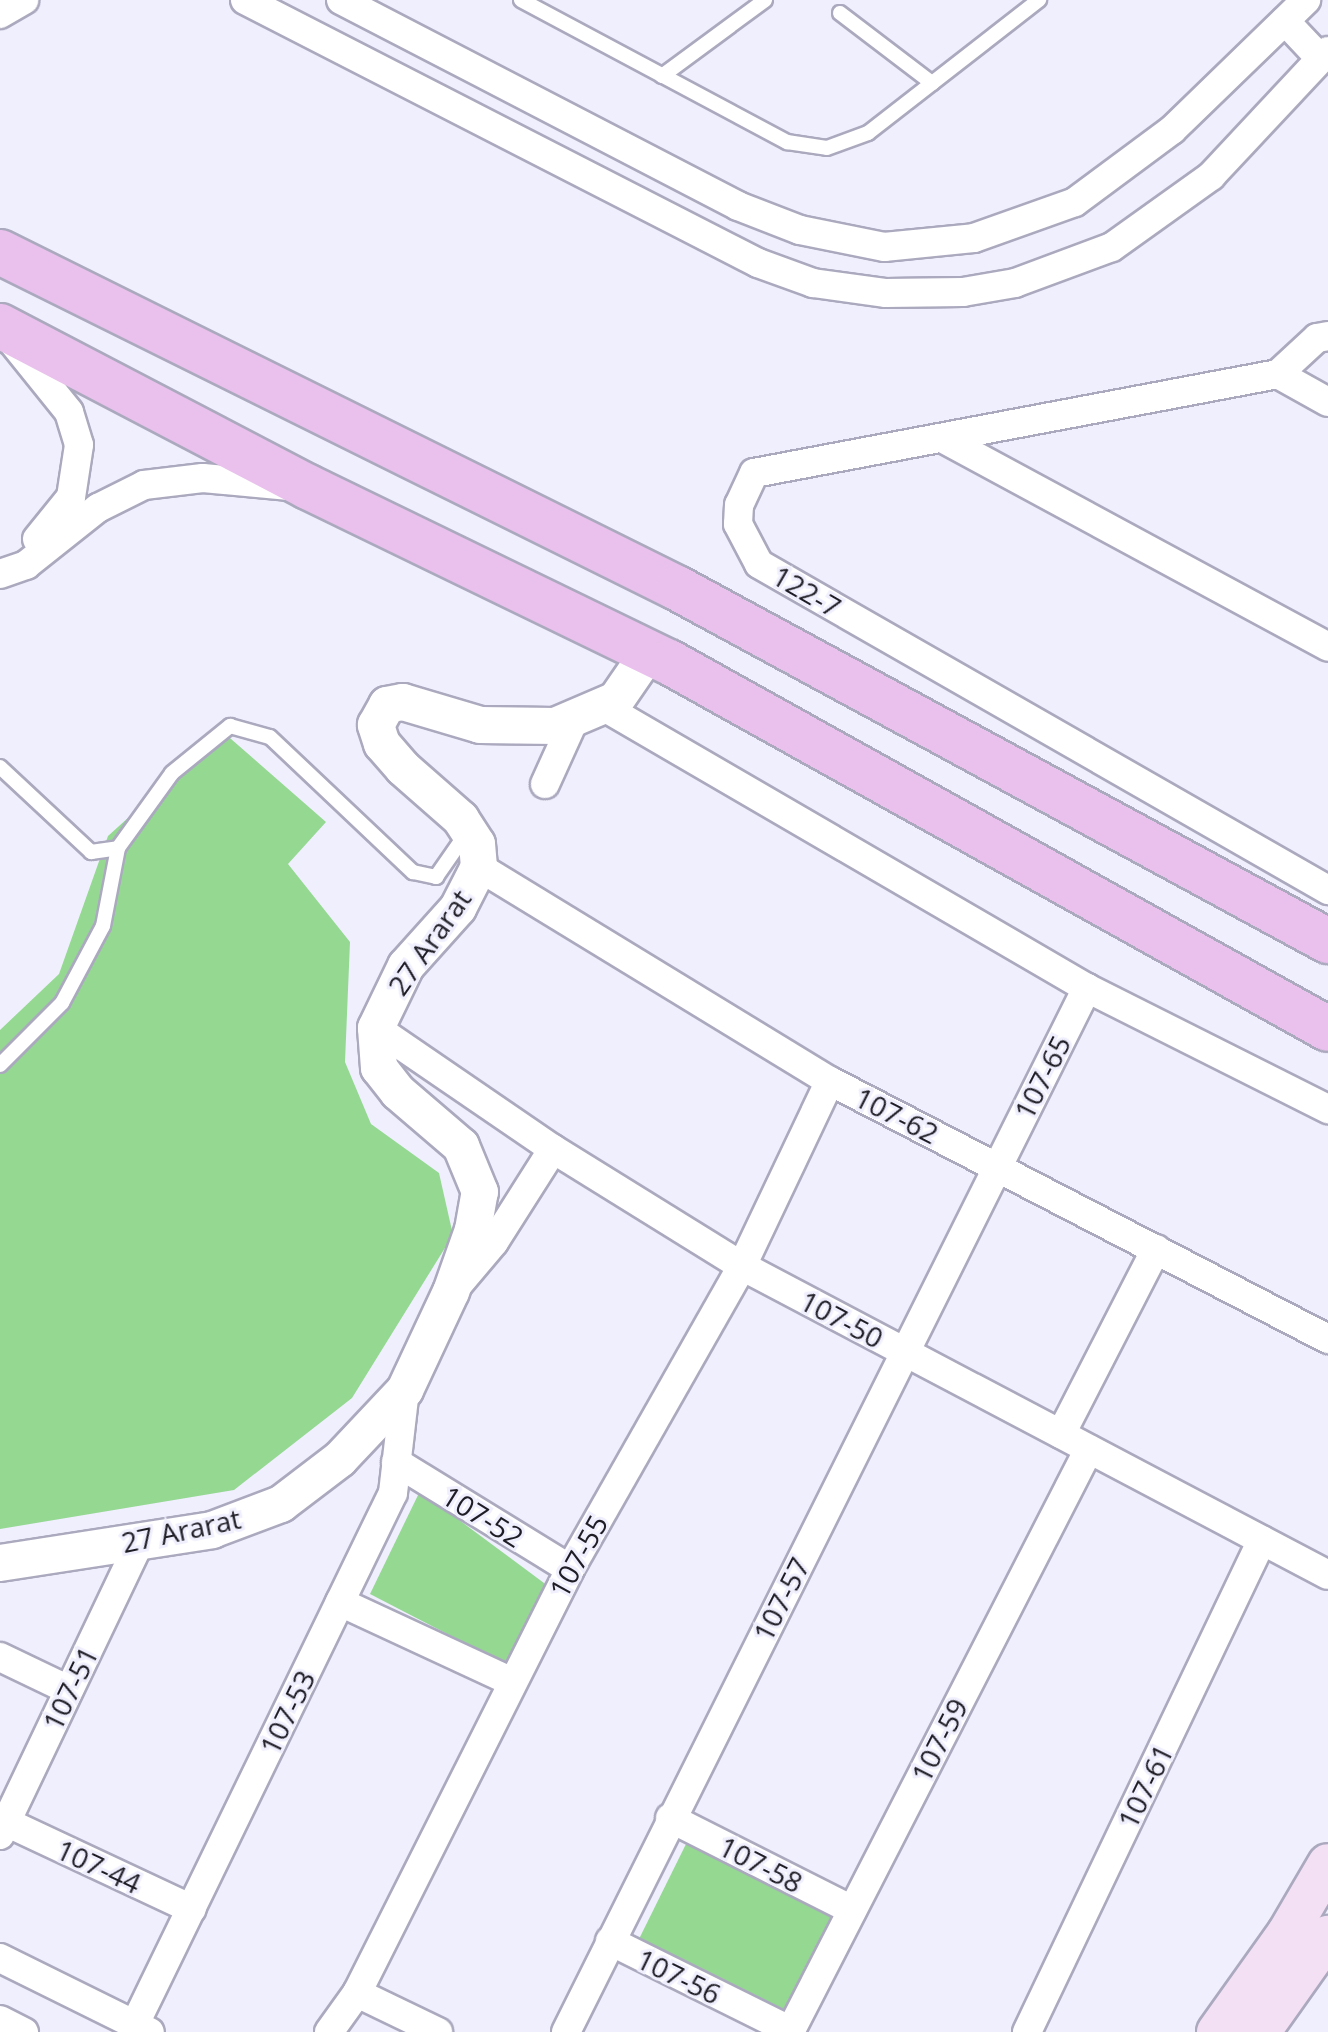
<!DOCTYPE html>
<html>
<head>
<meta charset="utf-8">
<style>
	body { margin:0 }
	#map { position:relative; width:1328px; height:2032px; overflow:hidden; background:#f0effd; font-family:"Open Sans",sans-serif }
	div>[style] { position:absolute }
	.green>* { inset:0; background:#94d892 }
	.roads { filter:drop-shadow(2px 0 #aba9be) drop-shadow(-2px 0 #aba9be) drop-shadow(0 2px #aba9be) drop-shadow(0 -2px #aba9be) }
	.service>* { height:14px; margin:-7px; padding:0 7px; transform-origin:7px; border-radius:7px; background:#fff }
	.minor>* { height:28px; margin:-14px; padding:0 14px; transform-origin:14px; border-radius:14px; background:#fff }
	.tertiary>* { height:36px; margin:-18px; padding:0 18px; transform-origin:18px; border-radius:18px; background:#fff }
	.secondary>* { height:40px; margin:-20px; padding:0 20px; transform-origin:20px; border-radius:20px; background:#f4e0f5 }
	.primary>* { height:44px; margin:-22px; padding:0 22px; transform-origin:22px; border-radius:22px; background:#e9c1ec }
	span { translate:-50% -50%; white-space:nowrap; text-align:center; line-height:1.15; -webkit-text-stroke:6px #f0effd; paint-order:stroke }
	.street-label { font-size:28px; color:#1e1d25 }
</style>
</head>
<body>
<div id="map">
	<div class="green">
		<div style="clip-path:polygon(223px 732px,326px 822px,288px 864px,350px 942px,345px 1062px,371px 1124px,439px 1173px,453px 1235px,352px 1398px,234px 1490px,0 1529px,0 1030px,59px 974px,108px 836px)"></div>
		<div style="clip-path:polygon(420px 1491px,552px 1589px,509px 1666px,370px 1594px)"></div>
		<div style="clip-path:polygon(687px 1842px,835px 1916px,787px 2012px,639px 1939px)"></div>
	</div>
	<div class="roads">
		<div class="service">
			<div style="left:521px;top:0;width:302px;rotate:28.1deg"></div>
			<div style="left:787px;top:142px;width:40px;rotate:8.5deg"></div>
			<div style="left:827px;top:148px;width:44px;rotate:-20.1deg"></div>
			<div style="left:868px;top:133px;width:217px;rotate:-37.9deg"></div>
			<div style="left:840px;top:13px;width:116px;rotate:37.3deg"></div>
			<div style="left:662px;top:76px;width:128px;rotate:-36.4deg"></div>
			<div style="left:0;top:767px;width:125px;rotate:43deg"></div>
			<div style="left:91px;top:852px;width:27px;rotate:-8deg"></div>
			<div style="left:118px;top:848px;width:92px;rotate:-54.2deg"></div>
			<div style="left:172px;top:773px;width:75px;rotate:-39deg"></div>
			<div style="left:230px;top:726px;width:41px;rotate:15.4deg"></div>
			<div style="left:270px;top:737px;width:197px;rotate:43.4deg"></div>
			<div style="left:413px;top:872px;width:24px;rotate:12deg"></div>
			<div style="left:436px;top:877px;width:56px;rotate:-55.2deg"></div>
			<div style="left:0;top:1065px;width:88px;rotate:-45deg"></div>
			<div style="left:62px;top:1003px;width:87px;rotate:-62deg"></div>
			<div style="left:103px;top:926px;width:79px;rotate:-79.1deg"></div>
		</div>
		<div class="minor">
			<div style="left:245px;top:0;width:576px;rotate:27.14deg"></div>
			<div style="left:758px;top:263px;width:59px;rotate:20deg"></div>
			<div style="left:813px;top:283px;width:74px;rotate:7.8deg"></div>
			<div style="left:886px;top:293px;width:77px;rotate:-0.7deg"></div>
			<div style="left:963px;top:292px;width:53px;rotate:-9.8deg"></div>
			<div style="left:1015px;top:283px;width:103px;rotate:-20.4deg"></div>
			<div style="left:1112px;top:247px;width:122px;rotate:-35.6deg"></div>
			<div style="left:1211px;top:176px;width:171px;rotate:-46.9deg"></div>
			<div style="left:341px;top:0;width:447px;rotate:27.4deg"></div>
			<div style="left:738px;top:206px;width:66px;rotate:21.2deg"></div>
			<div style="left:800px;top:230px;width:86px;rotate:11.4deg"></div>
			<div style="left:884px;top:247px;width:90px;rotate:-5.7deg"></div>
			<div style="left:974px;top:238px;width:107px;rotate:-19.6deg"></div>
			<div style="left:1075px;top:202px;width:121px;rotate:-36.6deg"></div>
			<div style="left:1172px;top:130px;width:187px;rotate:-44.1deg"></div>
			<div style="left:0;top:14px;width:28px;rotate:-30deg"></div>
			<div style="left:1285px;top:21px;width:51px;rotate:46.6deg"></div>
			<div style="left:11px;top:340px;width:92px;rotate:51.1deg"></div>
			<div style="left:69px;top:412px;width:34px;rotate:73deg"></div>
			<div style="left:79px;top:445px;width:53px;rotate:98.7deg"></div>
			<div style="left:71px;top:497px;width:54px;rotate:129deg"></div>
			<div style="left:1278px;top:374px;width:53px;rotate:-42.7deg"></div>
			<div style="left:1317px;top:338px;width:11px;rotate:-10deg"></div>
			<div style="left:1328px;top:402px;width:57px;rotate:-150.8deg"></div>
			<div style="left:1278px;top:374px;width:533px;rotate:169.3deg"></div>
			<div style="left:754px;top:473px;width:35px;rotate:115deg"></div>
			<div style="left:739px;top:505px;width:19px;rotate:93deg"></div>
			<div style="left:738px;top:524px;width:45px;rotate:62.3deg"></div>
			<div style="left:759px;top:564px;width:656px;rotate:29.81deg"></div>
			<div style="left:942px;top:438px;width:439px;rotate:28.4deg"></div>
			<div style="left:0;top:574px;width:28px;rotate:-19deg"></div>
			<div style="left:26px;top:565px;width:92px;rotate:-38.4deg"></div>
			<div style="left:98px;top:508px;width:51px;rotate:-26.6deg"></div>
			<div style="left:144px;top:485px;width:59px;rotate:-6.8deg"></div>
			<div style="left:203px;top:478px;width:84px;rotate:5.4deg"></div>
			<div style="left:604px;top:707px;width:559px;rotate:30.19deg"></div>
			<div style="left:1087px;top:988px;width:270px;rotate:26.7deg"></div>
			<div style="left:545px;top:784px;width:70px;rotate:-65.6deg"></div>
			<div style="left:479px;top:867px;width:411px;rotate:31.4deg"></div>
			<div style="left:830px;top:1081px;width:561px;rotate:27.39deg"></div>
			<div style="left:376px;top:1028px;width:214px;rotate:34.4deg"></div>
			<div style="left:553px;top:1149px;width:222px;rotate:31.8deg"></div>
			<div style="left:742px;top:1266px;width:662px;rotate:27.8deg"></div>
			<div style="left:457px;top:1286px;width:57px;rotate:-49.9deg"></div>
			<div style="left:494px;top:1242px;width:110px;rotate:-57.6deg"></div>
			<div style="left:1061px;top:1434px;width:208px;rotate:-62.8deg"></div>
			<div style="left:396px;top:1462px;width:204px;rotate:31.6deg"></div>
			<div style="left:340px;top:1602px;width:190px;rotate:24.9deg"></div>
			<div style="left:0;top:1657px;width:76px;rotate:25.6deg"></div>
			<div style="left:670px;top:1818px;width:204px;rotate:26.8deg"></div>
			<div style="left:6px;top:1822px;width:205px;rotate:25.1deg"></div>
			<div style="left:0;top:1835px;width:326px;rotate:-64.5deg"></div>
			<div style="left:610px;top:1941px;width:202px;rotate:26.4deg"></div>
			<div style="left:0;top:1958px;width:167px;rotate:26.3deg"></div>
			<div style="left:357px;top:1993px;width:90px;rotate:25.7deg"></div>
			<div style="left:0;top:2020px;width:27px;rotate:27deg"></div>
			<div style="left:135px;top:2024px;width:590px;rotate:-64.09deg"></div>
			<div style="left:393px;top:1493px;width:104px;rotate:-83.4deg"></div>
			<div style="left:329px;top:2032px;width:48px;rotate:-54.3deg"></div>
			<div style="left:357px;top:1993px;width:474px;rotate:-63.3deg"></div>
			<div style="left:570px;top:1569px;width:348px;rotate:-60.4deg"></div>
			<div style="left:742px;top:1266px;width:205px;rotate:-64.6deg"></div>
			<div style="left:566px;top:2032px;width:1167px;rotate:-63.48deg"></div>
			<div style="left:790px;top:2032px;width:655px;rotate:-62.85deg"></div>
			<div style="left:1027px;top:2032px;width:545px;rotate:-64.47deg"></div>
		</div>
		<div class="tertiary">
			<div style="left:0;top:1563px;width:215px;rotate:-8.8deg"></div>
			<div style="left:212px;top:1530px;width:74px;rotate:-20.6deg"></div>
			<div style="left:281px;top:1504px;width:74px;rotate:-37.3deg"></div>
			<div style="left:340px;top:1459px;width:95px;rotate:-46.7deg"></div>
			<div style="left:405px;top:1390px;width:108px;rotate:-64.9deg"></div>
			<div style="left:451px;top:1292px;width:66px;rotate:-70.5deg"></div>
			<div style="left:473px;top:1230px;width:39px;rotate:-80deg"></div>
			<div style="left:480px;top:1192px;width:50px;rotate:-112.4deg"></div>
			<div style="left:461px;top:1146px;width:83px;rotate:-139.4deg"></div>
			<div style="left:398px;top:1092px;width:31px;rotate:-128deg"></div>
			<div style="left:379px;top:1068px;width:40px;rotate:-94.3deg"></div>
			<div style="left:376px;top:1028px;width:69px;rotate:-64.2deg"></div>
			<div style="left:406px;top:966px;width:78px;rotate:-48.1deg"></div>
			<div style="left:458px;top:908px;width:46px;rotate:-62.9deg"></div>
			<div style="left:479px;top:867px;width:23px;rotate:-95deg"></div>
			<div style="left:477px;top:844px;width:30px;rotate:-123deg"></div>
			<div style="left:461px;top:819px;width:77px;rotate:-138.7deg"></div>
			<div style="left:403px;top:768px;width:32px;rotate:-131deg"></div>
			<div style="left:382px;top:744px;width:20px;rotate:-108deg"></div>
			<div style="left:376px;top:725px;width:23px;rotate:-61deg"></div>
			<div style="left:387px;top:705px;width:16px;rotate:-11deg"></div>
			<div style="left:403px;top:702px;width:80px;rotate:16.6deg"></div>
			<div style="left:480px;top:725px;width:75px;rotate:0.8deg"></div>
			<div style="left:555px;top:726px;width:66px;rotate:-23.1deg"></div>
			<div style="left:616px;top:700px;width:58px;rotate:-55.5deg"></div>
		</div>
		<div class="secondary">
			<div style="left:1217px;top:2032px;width:120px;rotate:-54.5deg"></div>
			<div style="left:1287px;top:1934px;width:81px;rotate:-59.6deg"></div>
			<div style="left:1260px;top:2032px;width:118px;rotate:-54.7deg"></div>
		</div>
		<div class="primary">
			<div style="left:0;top:252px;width:756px;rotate:26.4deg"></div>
			<div style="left:677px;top:588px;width:741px;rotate:28.47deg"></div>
			<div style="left:0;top:326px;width:348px;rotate:27.6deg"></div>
			<div style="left:308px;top:487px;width:401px;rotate:25.9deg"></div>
			<div style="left:669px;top:662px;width:754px;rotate:29.11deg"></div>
		</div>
	</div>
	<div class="street-label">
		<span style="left:807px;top:591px;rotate:30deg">122-7</span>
		<span style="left:429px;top:942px;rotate:-55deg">27 Ararat</span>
		<span style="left:1042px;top:1077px;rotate:-63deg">107-65</span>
		<span style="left:897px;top:1115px;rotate:27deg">107-62</span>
		<span style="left:842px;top:1319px;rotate:28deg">107-50</span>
		<span style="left:483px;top:1516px;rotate:32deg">107-52</span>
		<span style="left:181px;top:1530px;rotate:-12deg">27 Ararat</span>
		<span style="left:578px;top:1556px;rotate:-61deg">107-55</span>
		<span style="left:781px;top:1599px;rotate:-63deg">107-57</span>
		<span style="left:70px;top:1688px;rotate:-64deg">107-51</span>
		<span style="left:287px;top:1712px;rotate:-64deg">107-53</span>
		<span style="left:939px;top:1740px;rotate:-63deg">107-59</span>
		<span style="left:1145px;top:1786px;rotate:-64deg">107-61</span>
		<span style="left:761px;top:1864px;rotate:27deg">107-58</span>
		<span style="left:99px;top:1866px;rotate:25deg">107-44</span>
		<span style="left:679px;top:1976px;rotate:26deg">107-56</span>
	</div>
</div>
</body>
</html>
